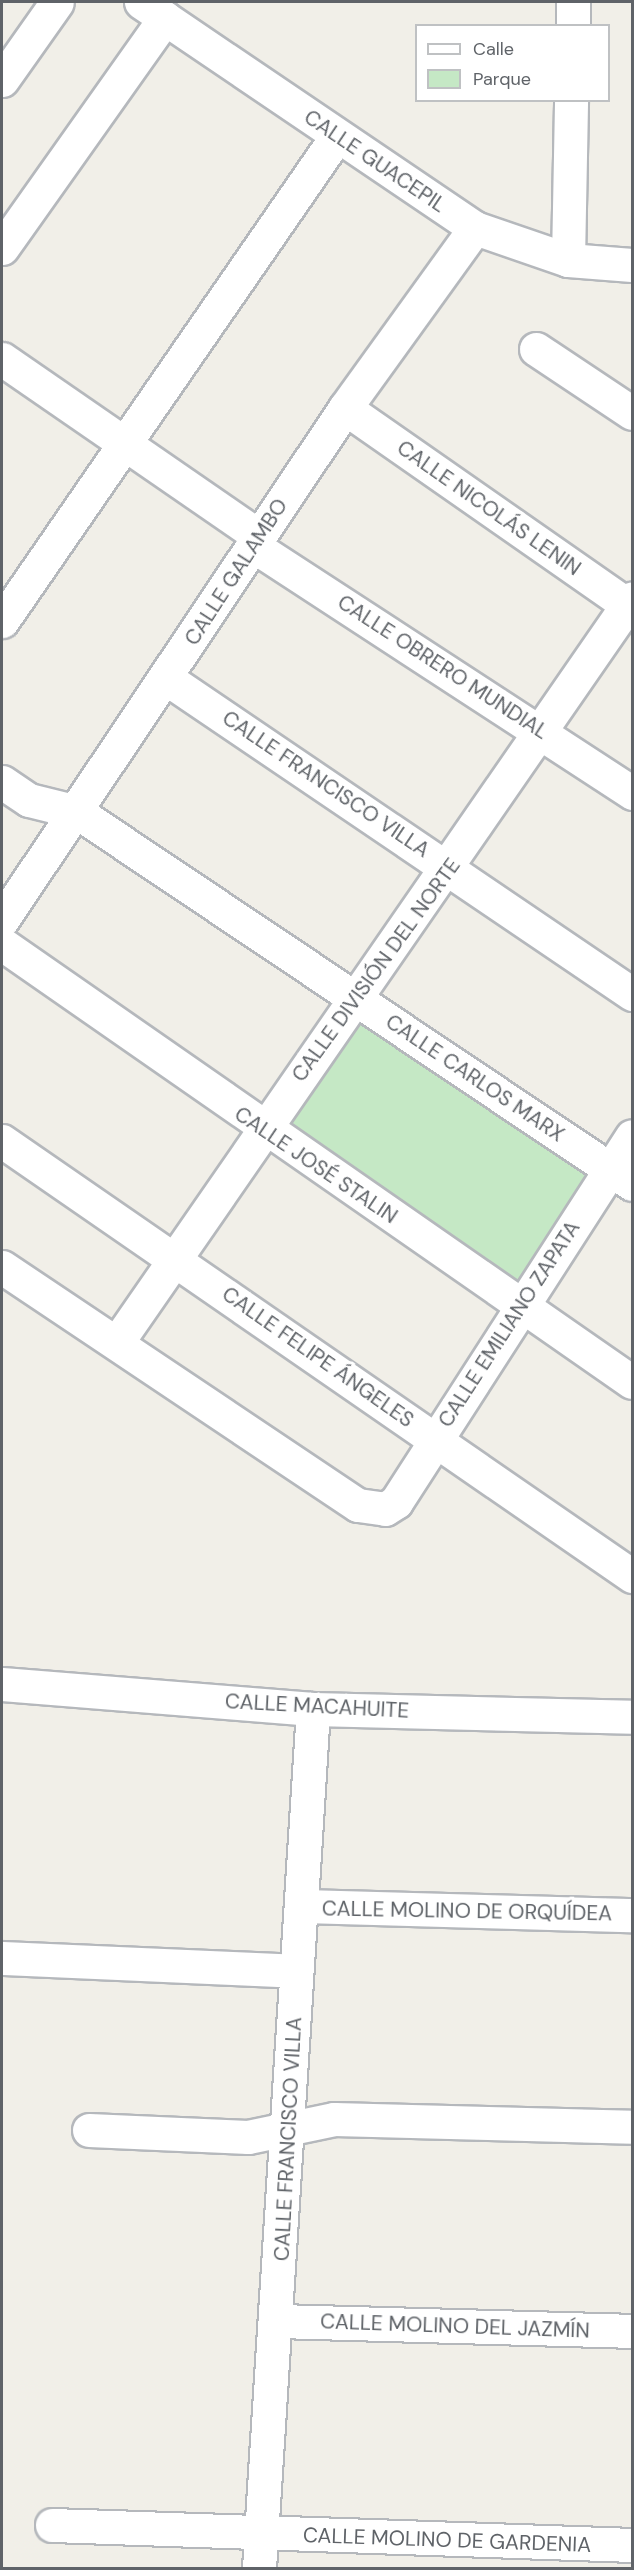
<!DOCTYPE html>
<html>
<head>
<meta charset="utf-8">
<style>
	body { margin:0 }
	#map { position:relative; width:634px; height:2570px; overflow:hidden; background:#f1efe8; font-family:"DM Sans",sans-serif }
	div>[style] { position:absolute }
	.green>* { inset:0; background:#c5e8c5 }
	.roads { filter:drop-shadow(2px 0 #b5b8bc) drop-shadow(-2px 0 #b5b8bc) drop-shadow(0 2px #b5b8bc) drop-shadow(0 -2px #b5b8bc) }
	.minor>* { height:33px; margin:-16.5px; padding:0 16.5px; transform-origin:16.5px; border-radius:16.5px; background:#fff }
	.tertiary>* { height:33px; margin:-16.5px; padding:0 16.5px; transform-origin:16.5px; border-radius:16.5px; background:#fff }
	span { translate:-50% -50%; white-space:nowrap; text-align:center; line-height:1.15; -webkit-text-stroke:6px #fff; paint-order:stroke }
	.street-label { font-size:21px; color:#5f6368 }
	.frame { position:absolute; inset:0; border:3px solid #5f6368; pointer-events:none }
	.legend { position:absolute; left:415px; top:24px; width:195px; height:78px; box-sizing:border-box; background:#fff; border:2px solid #bfc1c3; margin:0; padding:8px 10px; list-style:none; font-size:18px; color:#5f6368 }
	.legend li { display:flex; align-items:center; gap:12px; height:30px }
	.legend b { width:30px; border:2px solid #bfc1c3 }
</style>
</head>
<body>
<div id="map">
	<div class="green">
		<div style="clip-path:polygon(356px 998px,610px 1168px,521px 1304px,262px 1129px)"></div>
	</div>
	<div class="roads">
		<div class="minor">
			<div style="left:141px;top:2px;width:403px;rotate:34.1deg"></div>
			<div style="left:475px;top:228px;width:98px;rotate:19deg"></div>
			<div style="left:568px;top:260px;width:64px;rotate:4.5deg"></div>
			<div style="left:573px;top:26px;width:24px;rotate:-90deg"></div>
			<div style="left:2px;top:248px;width:282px;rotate:-54.7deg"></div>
			<div style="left:568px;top:260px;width:160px;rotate:-88.9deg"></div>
			<div style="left:536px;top:349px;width:115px;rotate:33.7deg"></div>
			<div style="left:2px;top:359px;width:312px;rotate:34.6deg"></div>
			<div style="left:345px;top:408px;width:350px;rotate:34.9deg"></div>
			<div style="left:252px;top:545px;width:454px;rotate:33.1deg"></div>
			<div style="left:2px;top:621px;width:589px;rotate:-55.37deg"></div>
			<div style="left:166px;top:678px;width:563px;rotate:34.14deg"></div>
			<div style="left:2px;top:782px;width:32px;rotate:34deg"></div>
			<div style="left:29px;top:800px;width:49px;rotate:14deg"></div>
			<div style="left:77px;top:812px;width:668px;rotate:33.83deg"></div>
			<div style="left:2px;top:920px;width:616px;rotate:-56.18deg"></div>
			<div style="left:345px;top:408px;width:222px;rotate:-54.2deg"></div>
			<div style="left:2px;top:944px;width:767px;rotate:34.81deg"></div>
			<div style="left:2px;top:1141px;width:766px;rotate:34.62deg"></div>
			<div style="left:2px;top:1267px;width:428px;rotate:33.8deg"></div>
			<div style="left:358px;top:1505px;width:27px;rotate:8deg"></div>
			<div style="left:385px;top:1509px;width:13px;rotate:-32deg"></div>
			<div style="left:396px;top:1502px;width:435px;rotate:-57.2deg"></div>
			<div style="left:118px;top:1341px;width:903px;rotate:-55.32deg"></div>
			<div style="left:2px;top:1684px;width:312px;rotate:4.6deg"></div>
			<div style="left:313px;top:1709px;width:319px;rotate:1.4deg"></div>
			<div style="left:302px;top:1906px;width:330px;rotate:1.6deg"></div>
			<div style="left:2px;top:1958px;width:294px;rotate:2.5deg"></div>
			<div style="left:89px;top:2130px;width:159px;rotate:2.5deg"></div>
			<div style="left:248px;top:2137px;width:88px;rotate:-11.8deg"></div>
			<div style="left:334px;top:2119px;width:298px;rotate:1.5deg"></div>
			<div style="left:278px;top:2321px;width:354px;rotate:1.6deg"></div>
			<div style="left:52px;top:2525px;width:580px;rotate:1.97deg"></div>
			<div style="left:259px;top:2568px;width:861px;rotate:-86.4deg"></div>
		</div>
		<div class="tertiary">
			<div style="left:2px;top:80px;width:95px;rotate:-54.8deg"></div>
		</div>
	</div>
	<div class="street-label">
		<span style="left:375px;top:161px;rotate:34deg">CALLE GUACEPIL</span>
		<span style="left:489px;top:508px;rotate:35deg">CALLE NICOLÁS LENIN</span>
		<span style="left:236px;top:572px;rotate:-57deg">CALLE GALAMBO</span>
		<span style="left:443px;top:667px;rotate:33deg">CALLE OBRERO MUNDIAL</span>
		<span style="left:326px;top:784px;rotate:34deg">CALLE FRANCISCO VILLA</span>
		<span style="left:376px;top:970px;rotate:-54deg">CALLE DIVISIÓN DEL NORTE</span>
		<span style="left:475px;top:1078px;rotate:34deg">CALLE CARLOS MARX</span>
		<span style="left:316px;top:1165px;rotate:34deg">CALLE JOSÉ STALIN</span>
		<span style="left:509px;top:1324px;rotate:-57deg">CALLE EMILIANO ZAPATA</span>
		<span style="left:318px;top:1357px;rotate:35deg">CALLE FELIPE ÁNGELES</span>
		<span style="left:317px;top:1706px;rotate:3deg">CALLE MACAHUITE</span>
		<span style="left:467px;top:1911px;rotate:1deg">CALLE MOLINO DE ORQUÍDEA</span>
		<span style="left:288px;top:2139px;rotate:-87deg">CALLE FRANCISCO VILLA</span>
		<span style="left:455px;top:2326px;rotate:2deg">CALLE MOLINO DEL JAZMÍN</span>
		<span style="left:447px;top:2540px;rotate:2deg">CALLE MOLINO DE GARDENIA</span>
	</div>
	<div class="frame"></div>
	<ul class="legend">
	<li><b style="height:8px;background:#fff"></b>Calle</li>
	<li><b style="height:16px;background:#c5e8c5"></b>Parque</li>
	</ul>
</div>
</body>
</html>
